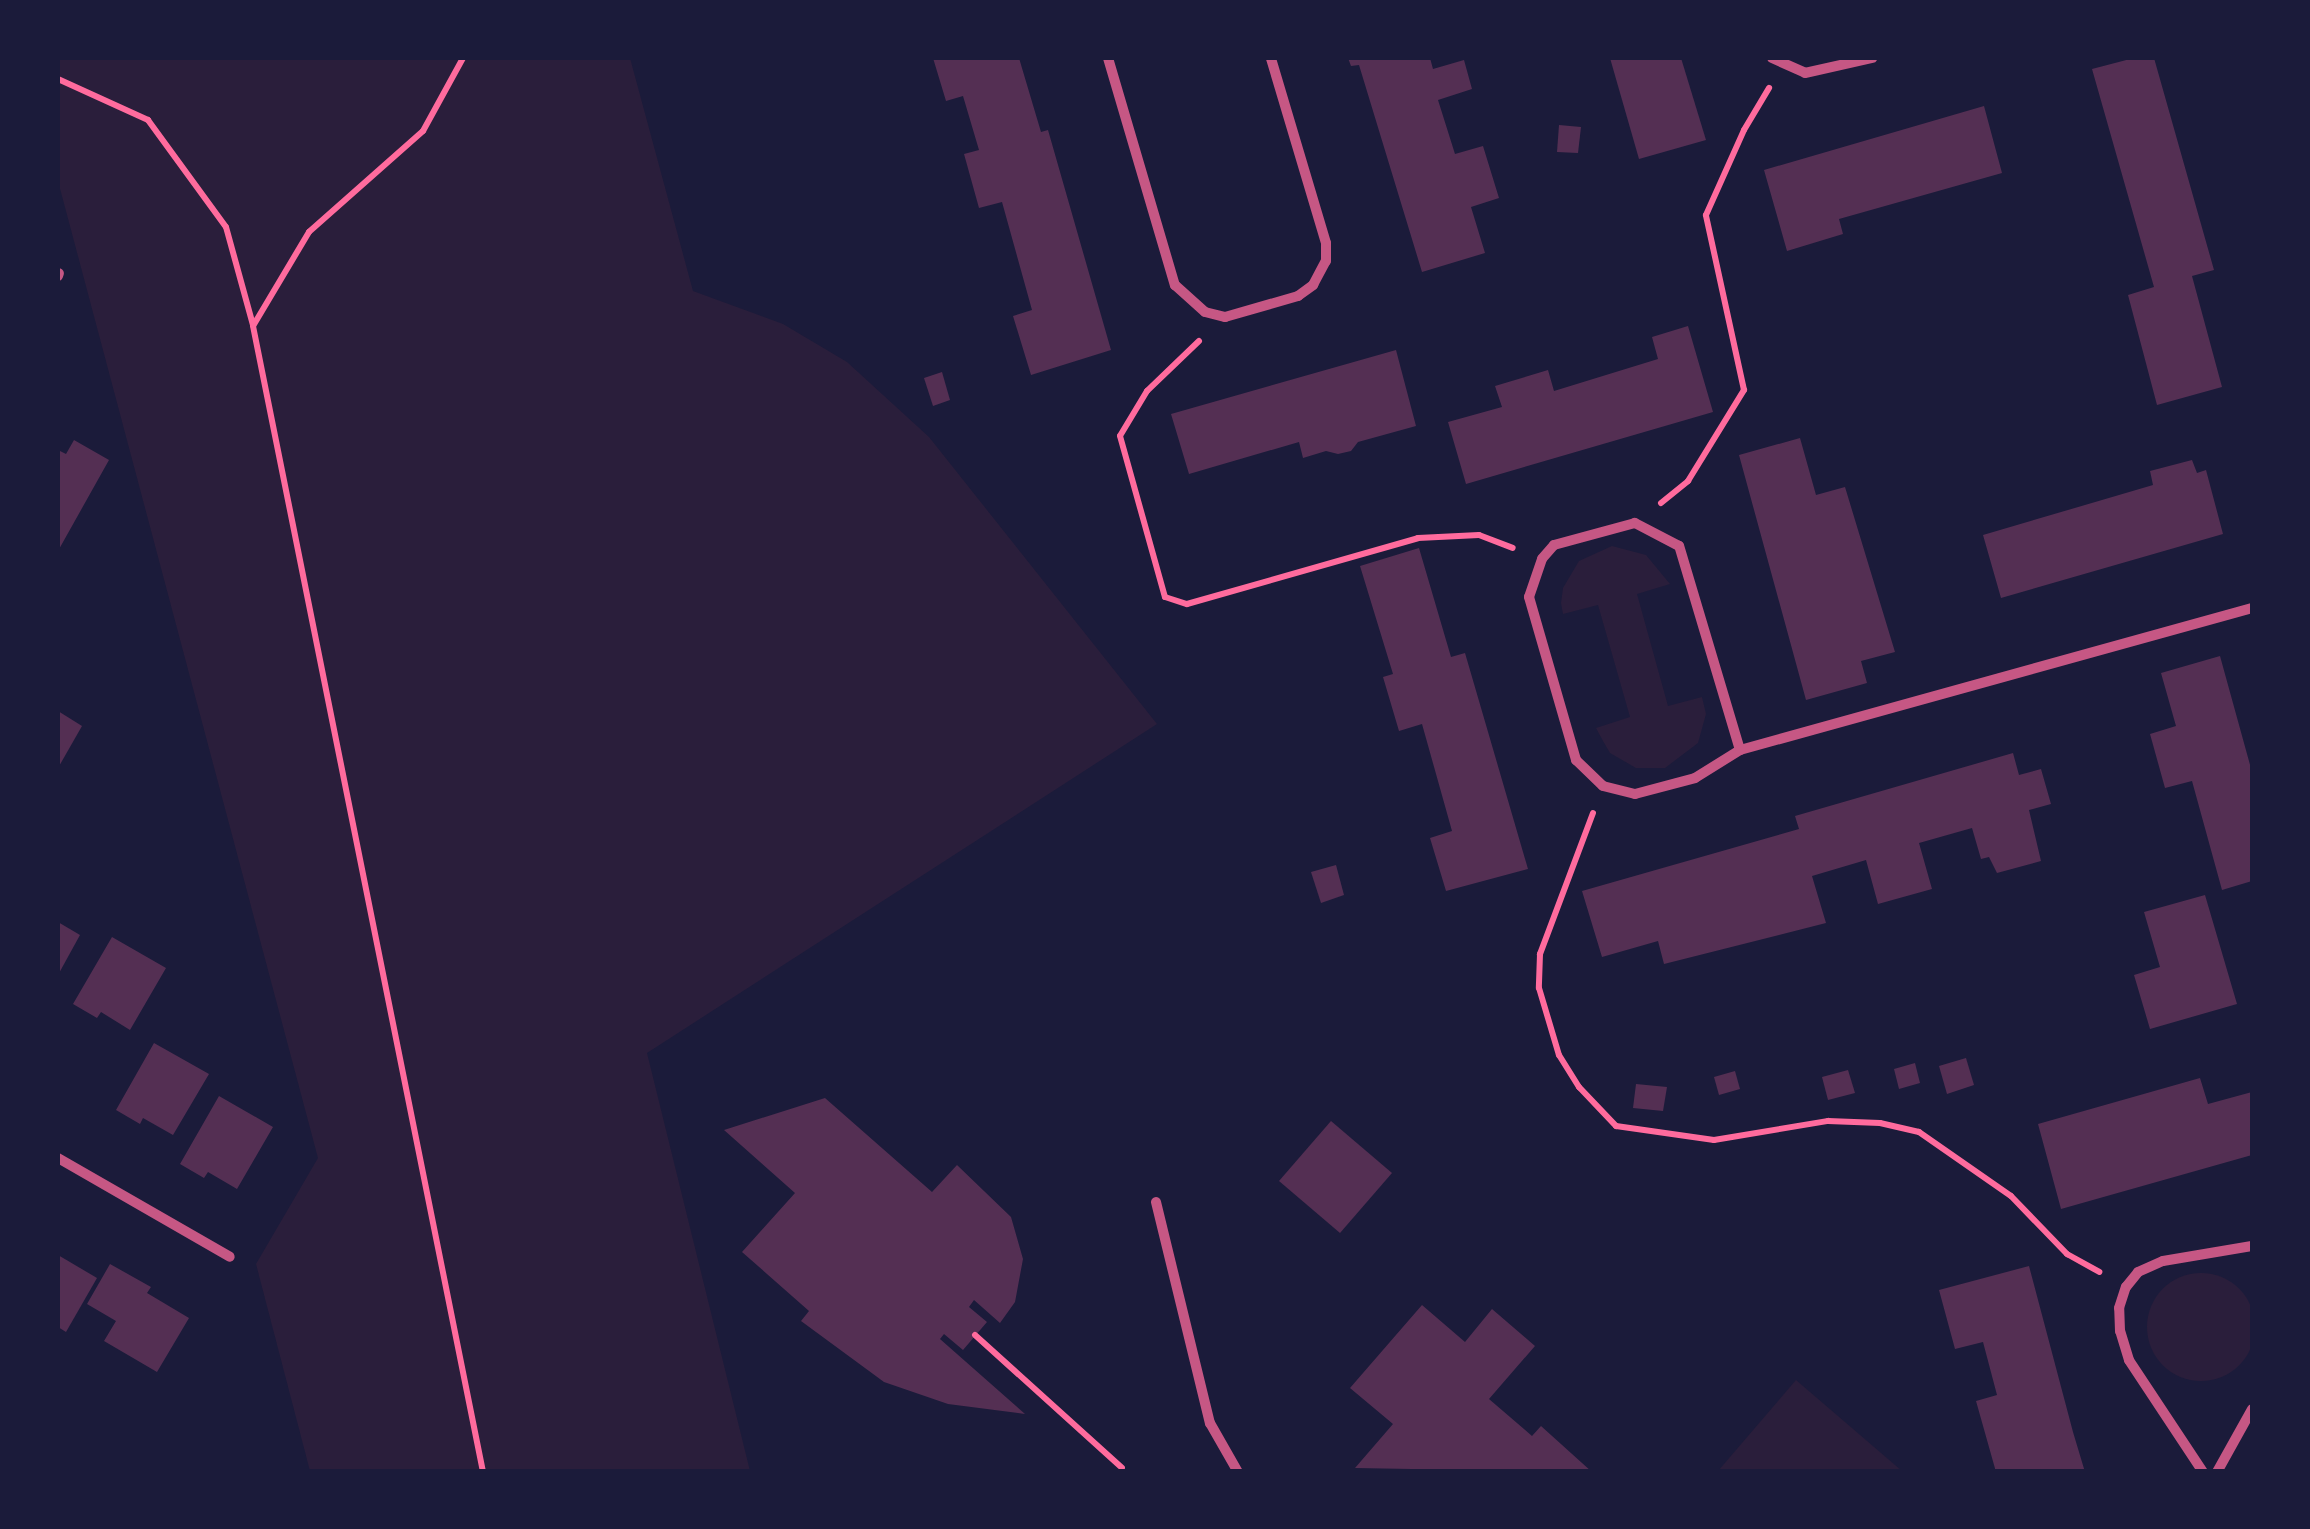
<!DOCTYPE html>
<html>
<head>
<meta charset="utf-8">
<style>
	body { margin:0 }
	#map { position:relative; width:2310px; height:1529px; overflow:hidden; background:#1b1b3a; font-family:Raleway,sans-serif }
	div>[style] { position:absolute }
	.green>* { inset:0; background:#2a1e3b }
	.round { border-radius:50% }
	.building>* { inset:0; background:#542f53 }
	.path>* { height:6px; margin:-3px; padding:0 3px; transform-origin:3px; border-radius:3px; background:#ff6b9d }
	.minor>* { height:10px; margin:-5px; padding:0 5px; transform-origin:5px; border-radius:5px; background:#c65784 }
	span { translate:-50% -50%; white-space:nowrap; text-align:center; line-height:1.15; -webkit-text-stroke:8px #1b1b3a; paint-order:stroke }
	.frame { position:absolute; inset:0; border:60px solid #1b1b3a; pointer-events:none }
</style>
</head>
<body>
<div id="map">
	<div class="green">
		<div style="clip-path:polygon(58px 58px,630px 58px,693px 291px,783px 324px,847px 362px,929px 437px,1157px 724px,647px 1053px,750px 1471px,310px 1471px,256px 1264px,318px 1158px,58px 181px)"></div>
		<div style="clip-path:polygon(1612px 546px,1646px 555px,1670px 584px,1637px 594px,1668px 706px,1702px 697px,1706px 714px,1698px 743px,1665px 768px,1636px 768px,1610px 753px,1603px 741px,1596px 728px,1630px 717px,1598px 605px,1563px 614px,1561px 603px,1563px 588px,1579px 561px)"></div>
		<div class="round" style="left:2147px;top:1273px;width:108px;height:108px"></div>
		<div style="clip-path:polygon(1796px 1380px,1902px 1471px,1718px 1471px)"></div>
	</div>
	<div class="building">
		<div style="clip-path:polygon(933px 58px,1019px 58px,1041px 132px,1048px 130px,1111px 350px,1031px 375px,1013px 316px,1032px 310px,1002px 202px,979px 208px,964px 154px,979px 150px,963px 96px,946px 101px)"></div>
		<div style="clip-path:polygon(1348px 58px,1430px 58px,1433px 69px,1464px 60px,1472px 89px,1438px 100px,1455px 154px,1483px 146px,1499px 198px,1471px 207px,1485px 253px,1422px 272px,1359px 65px,1351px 66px)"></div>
		<div style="clip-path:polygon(1610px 58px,1681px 58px,1706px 140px,1639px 159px)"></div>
		<div style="clip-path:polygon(2134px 58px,2154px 58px,2214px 270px,2192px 276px,2222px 387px,2157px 405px,2128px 295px,2154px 287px,2092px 69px)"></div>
		<div style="clip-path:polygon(1984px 106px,2002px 173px,1839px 219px,1843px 234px,1787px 251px,1764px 170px)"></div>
		<div style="clip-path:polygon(1559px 125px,1581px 127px,1578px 153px,1557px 152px)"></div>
		<div style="clip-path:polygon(1688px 326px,1713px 412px,1466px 484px,1448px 422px,1502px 407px,1495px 386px,1548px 370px,1554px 391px,1658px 359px,1652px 337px)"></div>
		<div style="clip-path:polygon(1396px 350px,1416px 426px,1358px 442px,1351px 451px,1338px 454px,1326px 451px,1303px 458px,1299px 442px,1189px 474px,1171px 414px)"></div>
		<div style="clip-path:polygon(942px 372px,950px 400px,933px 406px,924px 378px)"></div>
		<div style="clip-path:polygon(1800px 438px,1816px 495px,1845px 487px,1895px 652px,1861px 661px,1867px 683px,1806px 700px,1739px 455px)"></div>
		<div style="clip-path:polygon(74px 440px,109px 460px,58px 551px,58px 450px,66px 454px)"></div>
		<div style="clip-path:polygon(2192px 460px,2197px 473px,2206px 470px,2223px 534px,2001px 598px,1983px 535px,2153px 485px,2150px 471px)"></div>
		<div style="clip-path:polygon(1419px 548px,1451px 657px,1465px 653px,1528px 869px,1446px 891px,1430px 838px,1452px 831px,1422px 724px,1399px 731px,1383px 677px,1393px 674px,1360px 566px)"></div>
		<div style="clip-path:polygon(2220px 656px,2252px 772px,2252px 881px,2222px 890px,2192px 781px,2165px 788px,2150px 734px,2176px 726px,2161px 673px)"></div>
		<div style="clip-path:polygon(58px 711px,82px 726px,58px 768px)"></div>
		<div style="clip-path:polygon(2013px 753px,2019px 775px,2041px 769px,2051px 804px,2029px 810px,2041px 861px,1997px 873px,1989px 857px,1981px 859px,1972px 828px,1919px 843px,1932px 889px,1878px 904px,1866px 860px,1812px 876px,1826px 923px,1664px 964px,1658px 941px,1602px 957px,1582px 891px,1799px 829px,1795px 816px)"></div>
		<div style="clip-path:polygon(1336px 865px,1344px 895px,1321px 903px,1311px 872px)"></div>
		<div style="clip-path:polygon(2205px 895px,2237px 1004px,2150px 1029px,2134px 975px,2160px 967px,2144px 912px)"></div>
		<div style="clip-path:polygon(58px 922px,80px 935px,58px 975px)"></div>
		<div style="clip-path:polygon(112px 937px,166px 968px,130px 1030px,101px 1012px,97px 1018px,73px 1004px)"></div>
		<div style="clip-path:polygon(154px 1043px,209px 1074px,173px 1135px,143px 1118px,140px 1124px,116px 1110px)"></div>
		<div style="clip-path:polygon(1966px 1058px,1974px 1085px,1947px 1094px,1939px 1066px)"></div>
		<div style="clip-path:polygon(1915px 1063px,1920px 1083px,1899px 1089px,1894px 1069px)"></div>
		<div style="clip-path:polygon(1848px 1070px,1855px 1093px,1828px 1100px,1822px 1077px)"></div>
		<div style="clip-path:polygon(1735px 1071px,1740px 1089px,1719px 1095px,1714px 1077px)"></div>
		<div style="clip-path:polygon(2200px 1078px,2208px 1104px,2252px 1092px,2252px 1155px,2061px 1209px,2038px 1124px)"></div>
		<div style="clip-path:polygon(1636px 1084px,1667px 1087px,1663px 1111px,1633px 1108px)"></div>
		<div style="clip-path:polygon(219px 1096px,273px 1127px,237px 1189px,208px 1172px,204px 1178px,180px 1164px)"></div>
		<div style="clip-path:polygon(825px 1098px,932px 1192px,957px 1165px,1011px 1217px,1023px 1259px,1015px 1302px,1000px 1323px,974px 1300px,969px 1307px,987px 1322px,963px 1350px,944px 1334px,940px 1339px,1025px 1414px,948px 1404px,884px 1382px,801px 1321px,809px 1311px,742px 1252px,795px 1193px,724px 1130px)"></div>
		<div style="clip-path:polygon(1331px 1121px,1392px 1173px,1340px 1233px,1279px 1181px)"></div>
		<div style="clip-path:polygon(58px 1255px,97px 1278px,66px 1332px,58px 1327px)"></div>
		<div style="clip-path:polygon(110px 1264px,151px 1287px,147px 1293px,189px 1318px,157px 1372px,104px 1341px,116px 1321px,87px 1304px)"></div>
		<div style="clip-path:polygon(2029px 1266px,2073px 1432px,2085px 1472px,1996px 1472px,1976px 1401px,1997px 1395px,1983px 1342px,1955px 1349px,1939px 1290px)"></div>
		<div style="clip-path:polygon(1422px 1305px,1465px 1342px,1492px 1309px,1535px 1346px,1489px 1399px,1532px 1436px,1541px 1426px,1592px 1472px,1355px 1468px,1393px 1424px,1350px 1388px)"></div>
	</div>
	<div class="path">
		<div style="left:463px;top:58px;width:83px;rotate:118.7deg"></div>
		<div style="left:423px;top:131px;width:152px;rotate:138.5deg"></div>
		<div style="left:309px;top:232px;width:109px;rotate:120.8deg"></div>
		<div style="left:253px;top:326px;width:1169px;rotate:78.65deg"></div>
		<div style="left:58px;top:79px;width:99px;rotate:24.5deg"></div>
		<div style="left:148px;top:120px;width:132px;rotate:53.9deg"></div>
		<div style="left:226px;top:227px;width:102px;rotate:74.6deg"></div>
		<div style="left:1199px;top:341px;width:72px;rotate:136.1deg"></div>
		<div style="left:1147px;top:391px;width:52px;rotate:121deg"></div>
		<div style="left:1120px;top:436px;width:167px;rotate:74.4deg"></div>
		<div style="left:1165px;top:597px;width:23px;rotate:18deg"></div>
		<div style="left:1187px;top:604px;width:240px;rotate:-15.9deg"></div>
		<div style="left:1418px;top:538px;width:61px;rotate:-2.8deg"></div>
		<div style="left:1479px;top:535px;width:36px;rotate:21deg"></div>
		<div style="left:1661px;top:503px;width:35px;rotate:-39deg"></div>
		<div style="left:1688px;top:481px;width:107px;rotate:-58.4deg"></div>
		<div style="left:1744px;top:390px;width:179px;rotate:-102.3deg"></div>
		<div style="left:1706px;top:215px;width:93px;rotate:-65.9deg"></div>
		<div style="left:1744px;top:130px;width:49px;rotate:-59.2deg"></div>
		<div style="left:1593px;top:813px;width:151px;rotate:110.6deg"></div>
		<div style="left:1540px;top:954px;width:34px;rotate:92deg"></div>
		<div style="left:1539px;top:988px;width:70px;rotate:73.4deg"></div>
		<div style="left:1559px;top:1055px;width:38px;rotate:58deg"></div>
		<div style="left:1579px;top:1087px;width:54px;rotate:46.5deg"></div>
		<div style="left:1616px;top:1126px;width:99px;rotate:8.1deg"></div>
		<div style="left:1714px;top:1140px;width:116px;rotate:-9.5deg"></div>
		<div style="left:1828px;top:1121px;width:52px;rotate:2.2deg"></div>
		<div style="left:1880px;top:1123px;width:40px;rotate:13deg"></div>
		<div style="left:1919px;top:1132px;width:112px;rotate:34.8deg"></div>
		<div style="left:2011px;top:1196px;width:81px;rotate:46deg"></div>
		<div style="left:2067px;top:1254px;width:37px;rotate:29deg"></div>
		<div style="left:975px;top:1335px;width:198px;rotate:42.1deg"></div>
	</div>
	<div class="minor">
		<div style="left:1108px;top:58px;width:237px;rotate:73.6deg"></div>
		<div style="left:1175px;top:285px;width:40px;rotate:42deg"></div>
		<div style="left:1205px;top:312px;width:21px;rotate:14deg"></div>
		<div style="left:1225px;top:317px;width:76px;rotate:-16deg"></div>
		<div style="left:1298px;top:296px;width:19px;rotate:-36deg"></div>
		<div style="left:1313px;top:285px;width:27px;rotate:-62deg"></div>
		<div style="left:1326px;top:261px;width:18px;rotate:-90deg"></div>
		<div style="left:1326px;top:243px;width:193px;rotate:-106.6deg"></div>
		<div style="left:1772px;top:58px;width:36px;rotate:24deg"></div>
		<div style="left:1805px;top:73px;width:69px;rotate:-12.6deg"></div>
		<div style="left:58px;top:276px;width:3px;rotate:-72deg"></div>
		<div style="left:1740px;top:750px;width:213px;rotate:-106.6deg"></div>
		<div style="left:1679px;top:546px;width:50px;rotate:-152.4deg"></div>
		<div style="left:1635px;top:523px;width:84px;rotate:164.8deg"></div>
		<div style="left:1554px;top:545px;width:18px;rotate:131deg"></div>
		<div style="left:1542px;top:559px;width:40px;rotate:108.9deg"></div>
		<div style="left:1529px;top:597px;width:170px;rotate:73.9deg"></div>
		<div style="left:1576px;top:760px;width:37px;rotate:44deg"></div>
		<div style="left:1603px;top:786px;width:33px;rotate:14deg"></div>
		<div style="left:1635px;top:794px;width:62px;rotate:-14.9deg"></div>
		<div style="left:1695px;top:778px;width:53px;rotate:-31.9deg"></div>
		<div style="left:1740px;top:750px;width:531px;rotate:-15.5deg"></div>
		<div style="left:58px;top:1158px;width:198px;rotate:29.9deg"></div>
		<div style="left:1156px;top:1202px;width:228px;rotate:76.3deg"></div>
		<div style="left:1210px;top:1423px;width:56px;rotate:60.3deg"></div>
		<div style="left:2203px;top:1472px;width:134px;rotate:-123.5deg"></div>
		<div style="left:2129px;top:1360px;width:30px;rotate:-107deg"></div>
		<div style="left:2120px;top:1331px;width:23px;rotate:-92deg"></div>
		<div style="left:2119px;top:1308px;width:22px;rotate:-72deg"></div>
		<div style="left:2126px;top:1287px;width:19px;rotate:-51deg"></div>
		<div style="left:2138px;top:1272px;width:27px;rotate:-24deg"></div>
		<div style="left:2163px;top:1261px;width:90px;rotate:-9.6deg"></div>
		<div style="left:2217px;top:1472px;width:72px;rotate:-60.9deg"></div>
	</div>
	<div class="frame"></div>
</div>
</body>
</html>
